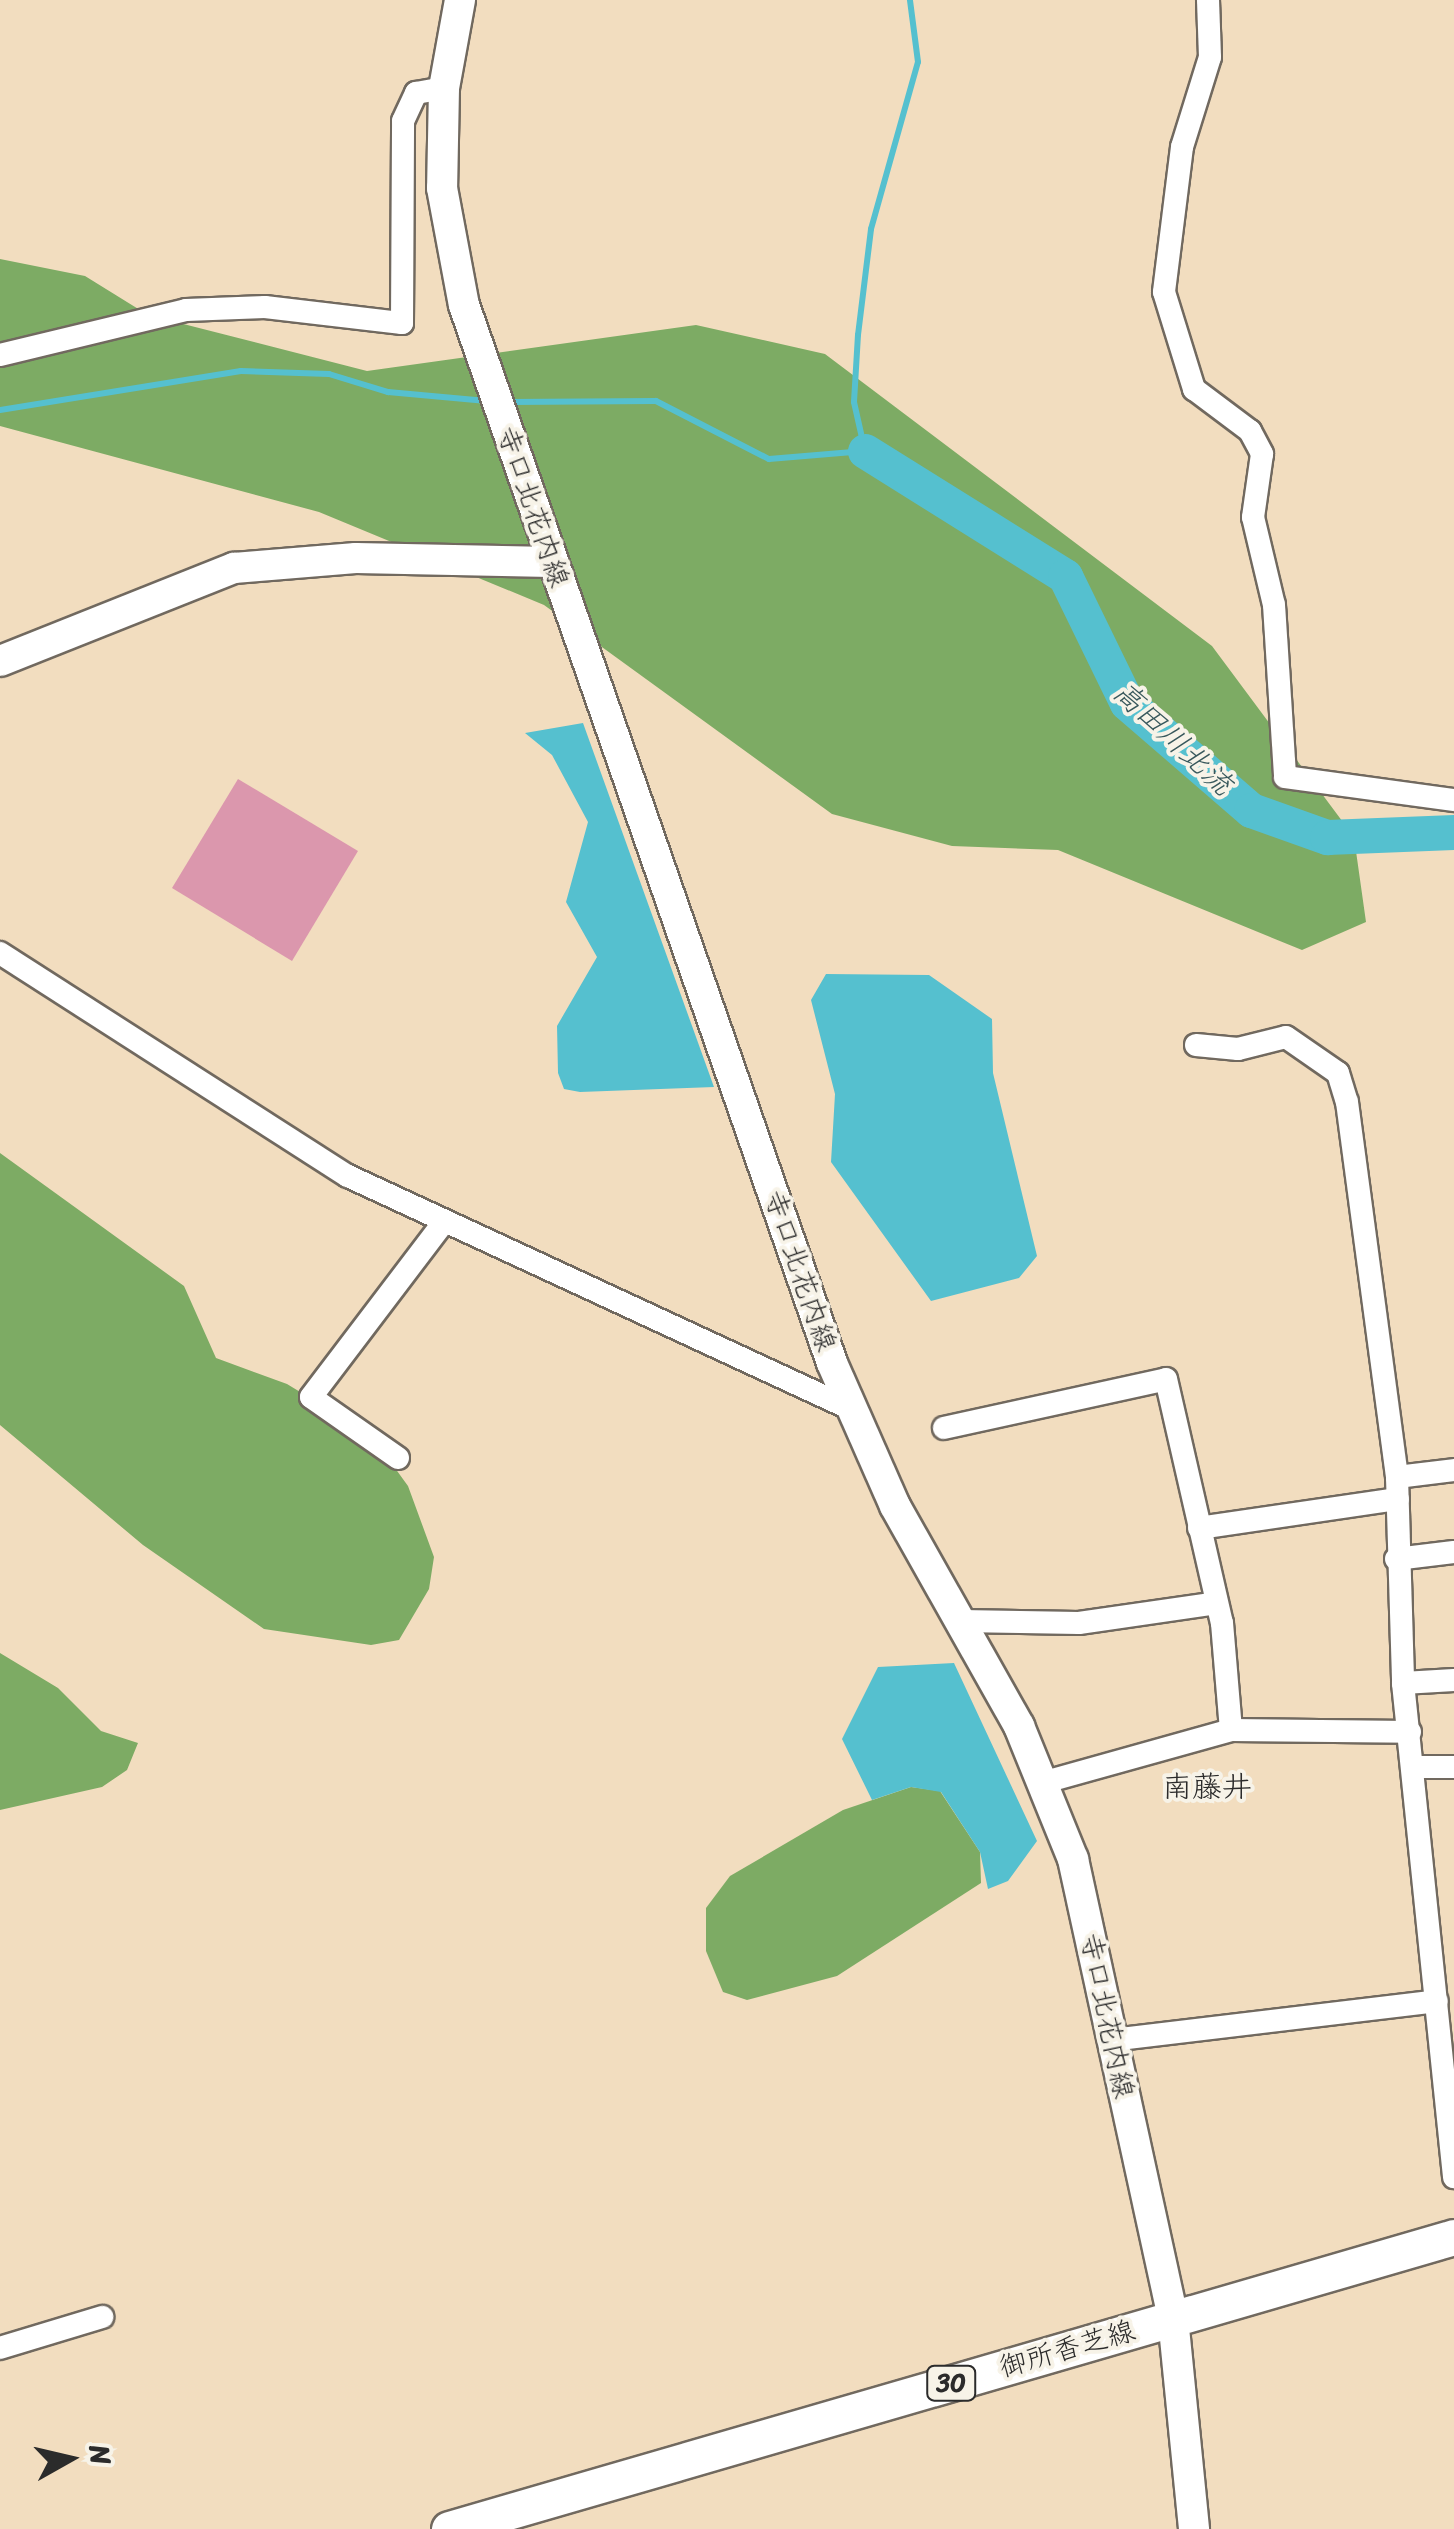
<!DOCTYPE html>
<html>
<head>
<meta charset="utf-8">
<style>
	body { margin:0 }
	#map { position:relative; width:1454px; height:2529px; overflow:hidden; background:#f2ddbf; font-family:Sriracha,"Klee One",sans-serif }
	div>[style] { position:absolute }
	.forest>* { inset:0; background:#7dab64 }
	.water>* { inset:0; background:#55c0cf }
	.stream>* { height:6px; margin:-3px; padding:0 3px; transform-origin:3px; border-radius:3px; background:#55c0cf }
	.river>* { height:35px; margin:-17.5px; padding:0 17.5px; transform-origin:17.5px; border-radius:17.5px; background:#55c0cf }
	.building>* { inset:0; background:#db97ad }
	.roads { filter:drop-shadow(2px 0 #71695f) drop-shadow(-2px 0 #71695f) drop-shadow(0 2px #71695f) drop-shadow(0 -2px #71695f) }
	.street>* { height:22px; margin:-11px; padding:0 11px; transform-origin:11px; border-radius:11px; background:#fff }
	.secondary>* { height:30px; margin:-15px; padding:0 15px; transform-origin:15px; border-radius:15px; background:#fff }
	.primary>* { height:35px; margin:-17.5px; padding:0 17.5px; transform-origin:17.5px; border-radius:17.5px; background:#fff }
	span { translate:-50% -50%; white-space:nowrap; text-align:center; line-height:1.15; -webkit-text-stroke:8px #f7f3e8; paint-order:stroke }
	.shield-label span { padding:2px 8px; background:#f7f3e8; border:2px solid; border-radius:8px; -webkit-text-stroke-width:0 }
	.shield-label { font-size:25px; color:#2b2b2b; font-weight:700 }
	.street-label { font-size:28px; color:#2b2b2b }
	.water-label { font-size:30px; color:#38585c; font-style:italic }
	.neighbourhood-label { font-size:30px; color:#2b2b2b }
	.north { position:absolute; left:20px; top:2409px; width:100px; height:100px; -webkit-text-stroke:8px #f7f3e8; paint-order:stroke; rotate:82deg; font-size:28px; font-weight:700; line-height:40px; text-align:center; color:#2b2b2b }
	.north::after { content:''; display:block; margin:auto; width:35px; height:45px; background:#2b2b2b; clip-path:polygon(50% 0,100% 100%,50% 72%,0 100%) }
</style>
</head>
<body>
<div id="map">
	<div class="forest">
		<div style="clip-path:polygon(0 259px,85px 276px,148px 315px,367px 371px,696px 325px,825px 354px,1212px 646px,1354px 837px,1366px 922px,1302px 950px,1058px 850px,952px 846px,832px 814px,544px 605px,319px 512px,0 426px)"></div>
		<div style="clip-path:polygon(0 1153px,184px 1286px,216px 1358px,287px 1384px,371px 1435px,408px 1486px,434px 1557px,429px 1589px,399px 1640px,371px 1645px,264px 1629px,143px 1545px,0 1425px)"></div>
		<div style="clip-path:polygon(0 1653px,58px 1688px,101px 1731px,138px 1743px,127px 1770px,102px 1787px,0 1810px)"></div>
		<div style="clip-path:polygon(911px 1787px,940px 1791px,980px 1852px,981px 1883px,837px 1976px,747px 2000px,723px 1992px,706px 1951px,706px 1908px,730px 1876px,843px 1810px)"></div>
	</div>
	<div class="water">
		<div style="clip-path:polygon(583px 723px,714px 1087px,580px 1092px,564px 1089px,558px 1073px,557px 1026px,597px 957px,566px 902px,588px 822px,552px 755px,525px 733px)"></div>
		<div style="clip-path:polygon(826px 974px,929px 975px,992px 1019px,993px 1073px,1037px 1256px,1019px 1278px,931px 1301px,831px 1162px,835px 1094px,811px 1000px)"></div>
		<div style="clip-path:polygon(954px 1663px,1037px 1841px,1008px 1881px,988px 1889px,980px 1852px,941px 1792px,911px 1787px,872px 1800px,842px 1739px,878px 1667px)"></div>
	</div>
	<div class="stream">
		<div style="left:509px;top:402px;width:147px;rotate:-0.4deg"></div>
		<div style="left:656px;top:401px;width:127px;rotate:27.2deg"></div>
		<div style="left:769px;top:459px;width:96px;rotate:-4.8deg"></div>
		<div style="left:865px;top:451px;width:50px;rotate:-102.7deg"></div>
		<div style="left:854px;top:402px;width:67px;rotate:-86.6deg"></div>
		<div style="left:858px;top:335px;width:107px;rotate:-83deg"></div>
		<div style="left:871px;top:229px;width:173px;rotate:-74.3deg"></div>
		<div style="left:918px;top:62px;width:63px;rotate:-97.4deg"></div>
		<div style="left:0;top:410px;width:244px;rotate:-9.2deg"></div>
		<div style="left:241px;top:371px;width:88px;rotate:2deg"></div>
		<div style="left:329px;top:374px;width:62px;rotate:17deg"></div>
		<div style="left:388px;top:392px;width:99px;rotate:5.2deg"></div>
	</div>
	<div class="river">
		<div style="left:865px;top:451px;width:236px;rotate:32deg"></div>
		<div style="left:1065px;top:576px;width:141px;rotate:64deg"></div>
		<div style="left:1127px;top:703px;width:164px;rotate:40.8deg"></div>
		<div style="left:1251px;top:810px;width:81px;rotate:19.6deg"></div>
		<div style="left:1327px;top:837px;width:127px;rotate:-2.3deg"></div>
	</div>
	<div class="building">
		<div style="clip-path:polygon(238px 779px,358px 851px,292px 961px,172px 888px)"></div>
	</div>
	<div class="roads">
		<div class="street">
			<div style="left:1208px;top:0;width:57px;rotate:88deg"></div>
			<div style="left:1210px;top:57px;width:94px;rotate:107.3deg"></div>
			<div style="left:1182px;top:147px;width:146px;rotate:97.1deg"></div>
			<div style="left:1164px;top:292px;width:102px;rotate:72.8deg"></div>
			<div style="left:1194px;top:389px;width:70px;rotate:36.9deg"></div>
			<div style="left:1250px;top:431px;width:26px;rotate:62deg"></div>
			<div style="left:1262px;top:454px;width:64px;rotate:98.1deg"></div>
			<div style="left:1253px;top:517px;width:90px;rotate:76.6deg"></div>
			<div style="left:1274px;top:605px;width:172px;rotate:86.3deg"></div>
			<div style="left:1285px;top:777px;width:171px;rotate:7.8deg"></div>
			<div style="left:0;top:355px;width:191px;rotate:-13.6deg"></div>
			<div style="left:186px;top:310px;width:79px;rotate:-2.2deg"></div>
			<div style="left:265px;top:307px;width:138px;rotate:6.7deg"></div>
			<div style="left:402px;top:323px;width:202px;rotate:-89.7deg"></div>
			<div style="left:403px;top:121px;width:31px;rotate:-65deg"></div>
			<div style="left:416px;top:93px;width:28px;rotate:-10deg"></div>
			<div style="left:0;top:953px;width:413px;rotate:32.7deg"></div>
			<div style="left:348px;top:1176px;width:554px;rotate:24.85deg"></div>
			<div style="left:1196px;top:1045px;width:42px;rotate:5.4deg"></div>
			<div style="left:1238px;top:1049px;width:49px;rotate:-14deg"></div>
			<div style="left:1286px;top:1037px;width:63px;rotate:34.7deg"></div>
			<div style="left:1338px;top:1073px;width:30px;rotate:73deg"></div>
			<div style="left:1347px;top:1102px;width:378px;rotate:82.4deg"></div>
			<div style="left:1397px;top:1477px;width:206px;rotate:88.3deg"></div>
			<div style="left:1403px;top:1683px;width:497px;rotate:84.1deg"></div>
			<div style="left:944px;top:1428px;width:227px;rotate:-12.4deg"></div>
			<div style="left:1166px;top:1379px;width:250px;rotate:77.1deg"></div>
			<div style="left:1222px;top:1623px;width:107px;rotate:85.2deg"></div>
			<div style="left:398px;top:1458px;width:106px;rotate:-145deg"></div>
			<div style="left:311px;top:1397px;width:218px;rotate:-52.8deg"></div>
			<div style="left:1397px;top:1477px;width:57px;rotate:-7deg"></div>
			<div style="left:1199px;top:1528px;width:201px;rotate:-8.3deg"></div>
			<div style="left:1396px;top:1559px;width:58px;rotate:-6.9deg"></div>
			<div style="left:961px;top:1621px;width:118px;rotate:1deg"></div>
			<div style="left:1079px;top:1623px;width:139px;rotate:-8.2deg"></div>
			<div style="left:1403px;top:1683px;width:51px;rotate:-3.4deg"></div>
			<div style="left:1416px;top:1767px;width:38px"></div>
			<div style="left:1045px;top:1782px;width:193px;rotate:-15.6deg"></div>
			<div style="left:1231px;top:1730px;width:179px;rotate:0.6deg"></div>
			<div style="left:1111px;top:2040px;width:328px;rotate:-6.8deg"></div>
			<div style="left:0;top:2348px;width:107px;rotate:-16.9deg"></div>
		</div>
		<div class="secondary">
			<div style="left:460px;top:0;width:89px;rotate:100.3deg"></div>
			<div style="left:444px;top:88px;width:100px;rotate:91.1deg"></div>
			<div style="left:442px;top:188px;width:119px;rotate:79.4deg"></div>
			<div style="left:464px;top:305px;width:1120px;rotate:70.82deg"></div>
			<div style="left:832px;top:1363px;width:156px;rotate:66.2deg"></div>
			<div style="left:895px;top:1506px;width:253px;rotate:60.6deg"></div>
			<div style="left:1019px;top:1726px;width:144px;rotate:67.9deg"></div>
			<div style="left:1073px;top:1859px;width:470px;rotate:77.7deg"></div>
			<div style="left:1173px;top:2318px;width:212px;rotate:84.3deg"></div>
			<div style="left:0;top:661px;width:252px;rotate:-21.7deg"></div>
			<div style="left:234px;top:568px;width:122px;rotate:-4.7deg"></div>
			<div style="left:356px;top:558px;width:195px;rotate:1.2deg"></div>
		</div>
		<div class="primary">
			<div style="left:449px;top:2529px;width:1047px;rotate:-16.2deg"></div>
		</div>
	</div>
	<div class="shield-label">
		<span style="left:951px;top:2383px">30</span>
	</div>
	<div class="street-label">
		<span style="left:533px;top:507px;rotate:71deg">寺口北花内線</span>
		<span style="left:800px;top:1271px;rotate:71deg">寺口北花内線</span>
		<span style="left:1107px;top:2016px;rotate:78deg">寺口北花内線</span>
		<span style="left:1067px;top:2349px;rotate:-16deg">御所香芝線</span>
	</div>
	<div class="water-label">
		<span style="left:1173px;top:738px;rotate:43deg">高田川北流</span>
	</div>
	<div class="neighbourhood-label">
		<span style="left:1207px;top:1787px">南藤井</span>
	</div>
	<div class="north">N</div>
</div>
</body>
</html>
